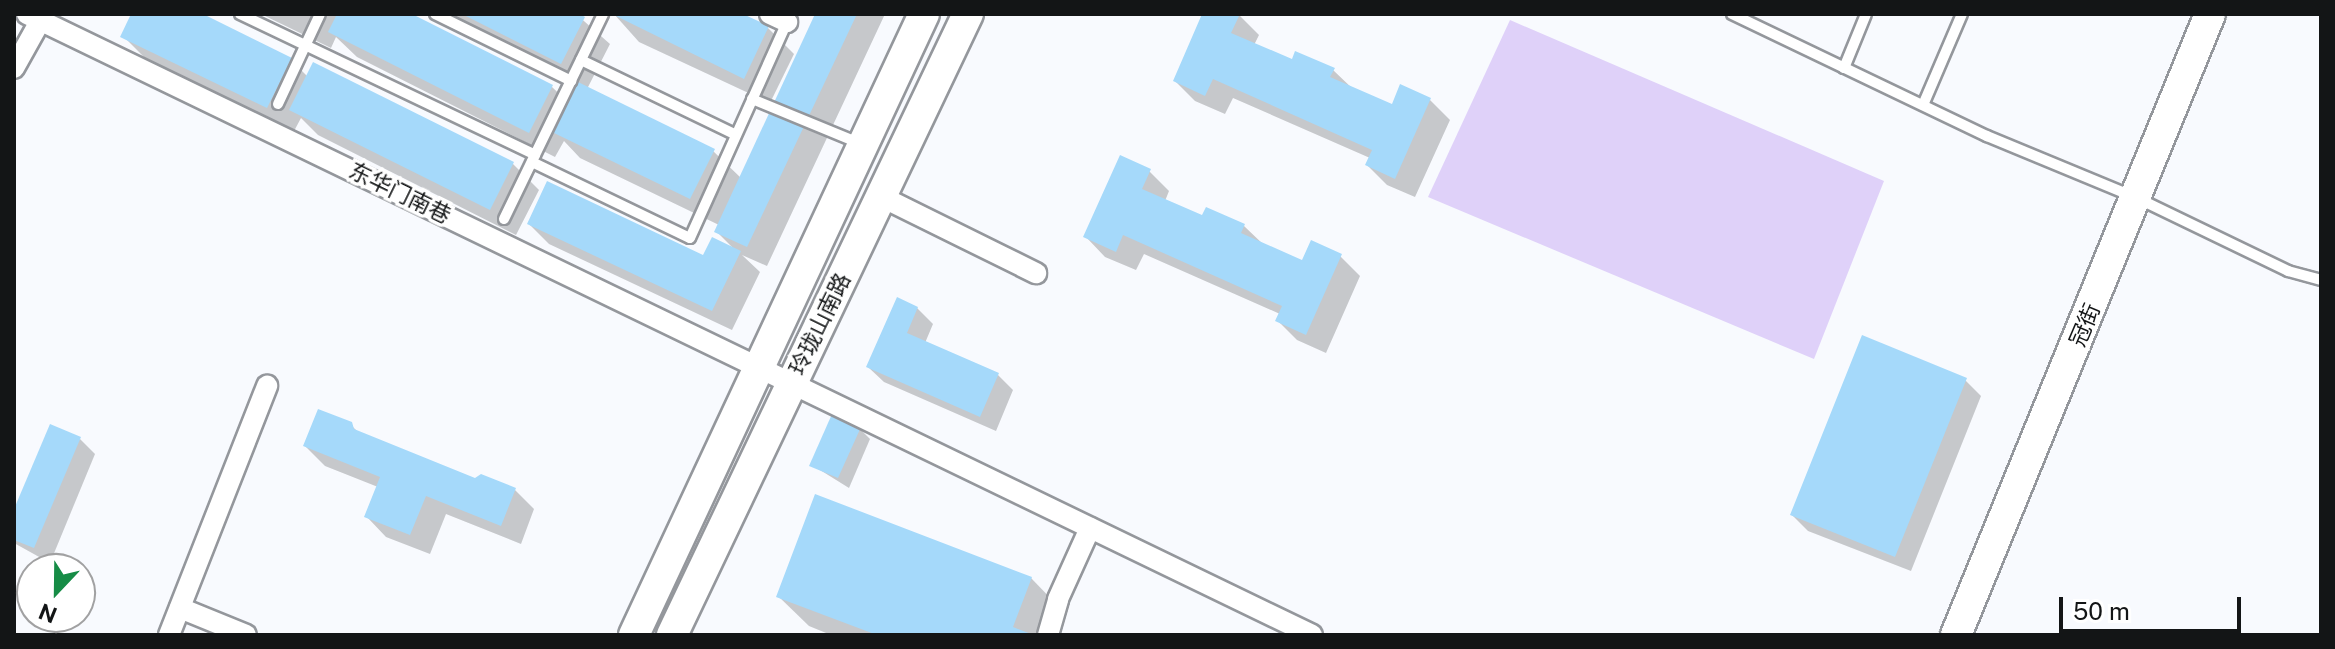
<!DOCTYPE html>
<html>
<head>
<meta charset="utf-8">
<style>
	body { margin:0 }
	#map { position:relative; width:2335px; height:649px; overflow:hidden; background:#f8fafe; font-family:"Public Sans","Noto Sans SC",sans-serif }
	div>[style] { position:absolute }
	.green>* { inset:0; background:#dfd1f9 }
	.shadow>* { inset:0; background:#0003 }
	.building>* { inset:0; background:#a5d9fa }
	.roads { filter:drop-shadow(2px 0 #94979c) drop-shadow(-2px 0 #94979c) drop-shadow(0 2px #94979c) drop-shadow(0 -2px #94979c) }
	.lane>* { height:10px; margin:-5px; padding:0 5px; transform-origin:5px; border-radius:5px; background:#fff }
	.street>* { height:20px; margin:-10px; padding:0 10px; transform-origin:10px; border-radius:10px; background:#fff }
	.secondary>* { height:30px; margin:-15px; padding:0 15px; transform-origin:15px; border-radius:15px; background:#fff }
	span { translate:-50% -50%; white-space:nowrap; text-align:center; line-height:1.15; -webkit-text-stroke:7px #fff; paint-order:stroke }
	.street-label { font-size:22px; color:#131516 }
	.frame { position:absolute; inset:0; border:16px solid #131516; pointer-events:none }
	.north { position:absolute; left:16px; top:553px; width:80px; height:80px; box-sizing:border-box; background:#fff; border:2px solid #a1a1a2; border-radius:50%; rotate:202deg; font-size:22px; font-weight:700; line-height:32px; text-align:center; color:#131516 }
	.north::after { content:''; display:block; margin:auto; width:28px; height:36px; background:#168c46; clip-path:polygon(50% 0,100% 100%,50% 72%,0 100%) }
	.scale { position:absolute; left:2059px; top:597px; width:182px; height:36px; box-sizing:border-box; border:4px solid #131516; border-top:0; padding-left:10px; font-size:24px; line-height:28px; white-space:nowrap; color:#131516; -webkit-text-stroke:6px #fff; paint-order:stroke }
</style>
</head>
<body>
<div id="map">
	<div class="green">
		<div style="clip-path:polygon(1510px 20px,1884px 181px,1814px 359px,1428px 197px)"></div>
	</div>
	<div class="shadow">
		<div style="clip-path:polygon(134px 14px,198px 14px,291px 60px,308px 77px,314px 64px,513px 164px,539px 190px,516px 235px,318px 135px,301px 118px,293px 133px,149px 62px,123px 36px)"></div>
		<div style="clip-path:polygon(261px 14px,408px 14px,552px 87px,569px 103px,579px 84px,439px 14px,576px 14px,610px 44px,587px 89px,713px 151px,741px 178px,817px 14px,885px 14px,767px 266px,742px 255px,760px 272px,732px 330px,549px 244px,529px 224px,704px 257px,733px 248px,716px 231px,719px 225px,580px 158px,564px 141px,555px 157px,357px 57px,336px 37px,331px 48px)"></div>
		<div style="clip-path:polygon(614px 14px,738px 14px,768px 28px,794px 54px,770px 103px,639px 42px)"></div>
		<div style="clip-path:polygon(1205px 14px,1239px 15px,1259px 35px,1254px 45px,1293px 62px,1333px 70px,1354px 90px,1393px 107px,1430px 100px,1450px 120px,1415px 197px,1387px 185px,1367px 165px,1370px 158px,1233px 98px,1225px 114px,1195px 101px,1175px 81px)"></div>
		<div style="clip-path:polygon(1149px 171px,1169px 191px,1165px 201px,1203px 218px,1244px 226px,1265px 246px,1303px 263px,1340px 256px,1360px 276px,1326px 353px,1297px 340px,1278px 321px,1280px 314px,1144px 254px,1136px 270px,1105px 257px,1086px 237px)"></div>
		<div style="clip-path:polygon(917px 308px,933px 324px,925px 343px,998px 375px,1013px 390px,996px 431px,884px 382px,868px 367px)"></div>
		<div style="clip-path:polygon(1965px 380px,1981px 396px,1911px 571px,1808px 531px,1792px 515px)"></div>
		<div style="clip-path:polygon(350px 424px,360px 434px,475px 480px,515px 490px,534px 509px,521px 544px,446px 514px,430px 554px,386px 537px,367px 517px,378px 487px,325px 466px,305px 446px)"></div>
		<div style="clip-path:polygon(860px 429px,870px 439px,849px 488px,812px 465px)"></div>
		<div style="clip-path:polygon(80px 439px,95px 454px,50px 563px,14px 543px,14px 514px)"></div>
		<div style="clip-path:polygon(1031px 578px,1061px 609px,1051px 635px,831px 635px,809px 626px,778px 596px)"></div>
	</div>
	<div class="building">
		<div style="clip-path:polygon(131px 14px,203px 14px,292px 58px,267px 108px,120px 37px)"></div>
		<div style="clip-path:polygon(337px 14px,412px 14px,553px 85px,529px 133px,328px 32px)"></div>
		<div style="clip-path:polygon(462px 14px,580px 14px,585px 17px,561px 64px)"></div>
		<div style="clip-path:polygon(612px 14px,743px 14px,769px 26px,744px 79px)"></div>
		<div style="clip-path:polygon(815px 14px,857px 14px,747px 247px,714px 232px)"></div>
		<div style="clip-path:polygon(1202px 14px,1240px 14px,1231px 33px,1292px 59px,1295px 51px,1335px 68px,1330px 77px,1392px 104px,1400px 84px,1431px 98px,1395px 179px,1365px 165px,1372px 150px,1213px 79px,1205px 96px,1173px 81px)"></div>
		<div style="clip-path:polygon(313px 62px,514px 162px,490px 210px,289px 110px)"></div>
		<div style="clip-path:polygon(578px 82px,715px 149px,690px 199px,552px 132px)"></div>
		<div style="clip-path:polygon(1120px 155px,1151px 169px,1142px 189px,1202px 215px,1206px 207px,1245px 224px,1241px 233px,1302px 260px,1311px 240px,1342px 254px,1306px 335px,1275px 321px,1282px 306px,1123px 235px,1116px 252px,1083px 237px)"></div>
		<div style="clip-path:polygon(547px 181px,703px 255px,712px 237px,741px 251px,712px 311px,527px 224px)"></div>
		<div style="clip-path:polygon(897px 297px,918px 307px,907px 333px,999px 373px,980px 417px,866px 367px)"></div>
		<div style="clip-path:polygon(1862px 335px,1967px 378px,1895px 557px,1790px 515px)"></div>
		<div style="clip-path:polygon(318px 409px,352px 422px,354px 429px,475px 478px,481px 474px,516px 488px,501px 526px,426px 496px,410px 535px,364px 517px,380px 477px,303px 446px)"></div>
		<div style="clip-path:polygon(832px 414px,861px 427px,838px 478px,809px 466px)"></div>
		<div style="clip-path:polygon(50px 424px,81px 437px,34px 548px,14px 540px,14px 509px)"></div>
		<div style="clip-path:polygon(815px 494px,1032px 577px,1013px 627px,1034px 635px,877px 635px,776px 597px)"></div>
	</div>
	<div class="roads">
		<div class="lane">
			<div style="left:240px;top:14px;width:327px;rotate:25.5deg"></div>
			<div style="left:435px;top:14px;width:152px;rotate:26.2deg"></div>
			<div style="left:1732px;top:14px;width:283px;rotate:25.6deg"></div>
			<div style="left:1987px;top:136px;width:162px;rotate:22.5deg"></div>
			<div style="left:2137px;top:198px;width:168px;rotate:25.8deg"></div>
			<div style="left:2288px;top:271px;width:34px;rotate:15deg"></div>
			<div style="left:581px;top:60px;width:172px;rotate:25.8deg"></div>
			<div style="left:1844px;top:68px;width:58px;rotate:-67.8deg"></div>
			<div style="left:752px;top:99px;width:118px;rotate:22.4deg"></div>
			<div style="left:278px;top:104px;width:99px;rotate:-65deg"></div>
			<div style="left:1923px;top:105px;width:99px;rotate:-66.8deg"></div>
			<div style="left:532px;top:162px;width:175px;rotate:25.7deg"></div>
			<div style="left:690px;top:238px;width:239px;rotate:-65.8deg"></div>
			<div style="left:504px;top:219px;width:228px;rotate:-64.2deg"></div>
		</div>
		<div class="street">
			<div style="left:27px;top:14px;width:1427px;rotate:25.79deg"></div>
			<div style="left:770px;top:14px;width:19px;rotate:25deg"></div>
			<div style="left:14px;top:68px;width:62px;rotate:-60.9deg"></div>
			<div style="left:882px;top:197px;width:172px;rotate:26.3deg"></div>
			<div style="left:180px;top:608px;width:71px;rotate:22.2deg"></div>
			<div style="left:169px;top:635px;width:268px;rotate:-68.5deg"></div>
			<div style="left:1048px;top:635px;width:37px;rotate:-74deg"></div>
			<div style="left:1058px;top:599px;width:78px;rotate:-65.7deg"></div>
		</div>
		<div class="secondary">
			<div style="left:634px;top:635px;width:685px;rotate:-64.97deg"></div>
			<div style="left:672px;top:635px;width:688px;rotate:-64.52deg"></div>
			<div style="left:1956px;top:635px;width:671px;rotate:-67.75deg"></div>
		</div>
	</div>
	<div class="street-label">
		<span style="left:400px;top:193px;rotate:26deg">东华门南巷</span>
		<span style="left:820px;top:324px;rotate:-64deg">玲珑山南路</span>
		<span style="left:2085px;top:325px;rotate:-67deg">冠街</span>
	</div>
	<div class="frame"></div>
	<div class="north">N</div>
	<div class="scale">50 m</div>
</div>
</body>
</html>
